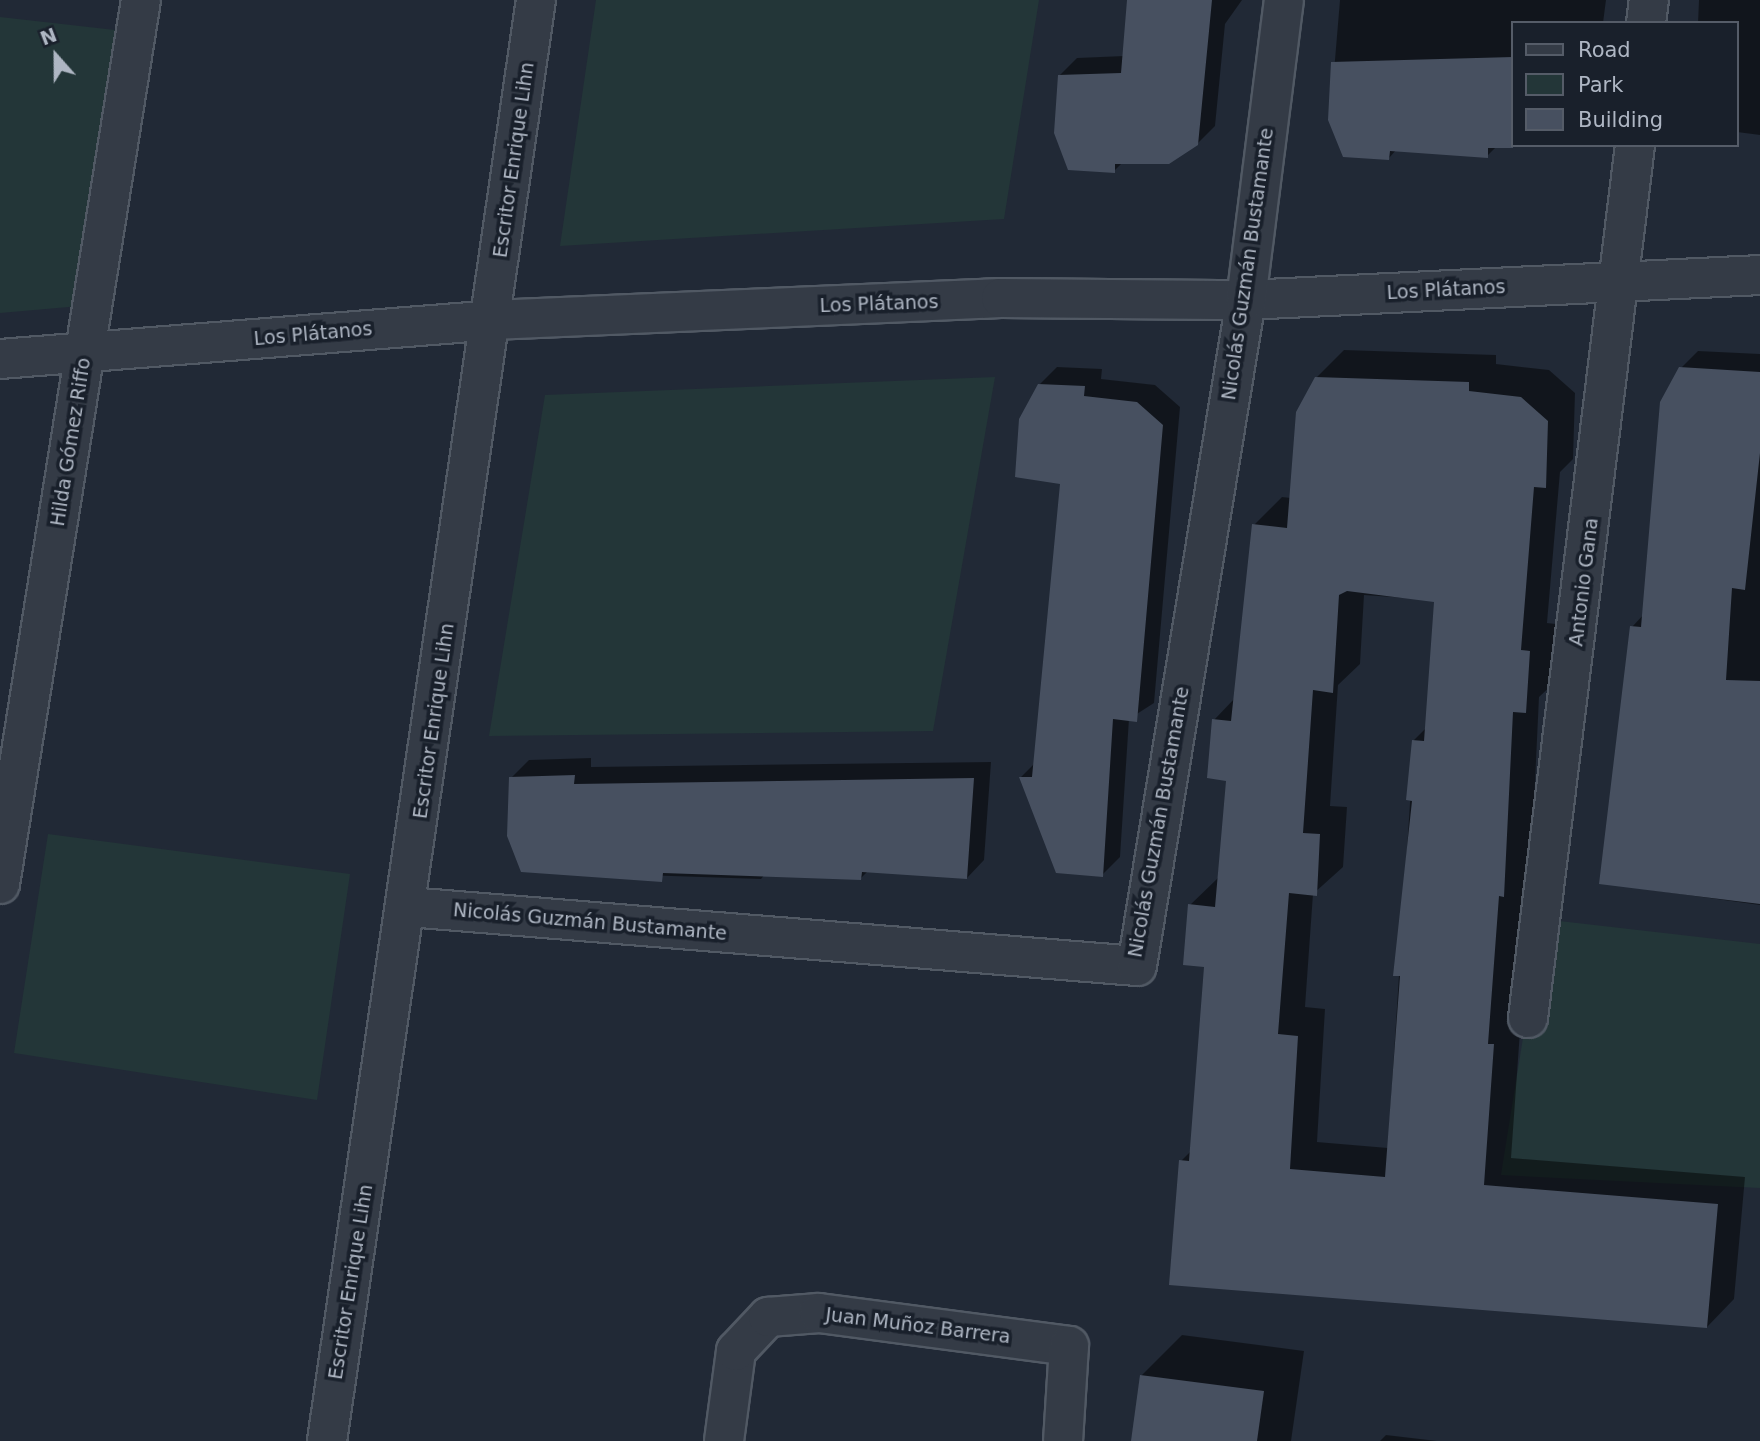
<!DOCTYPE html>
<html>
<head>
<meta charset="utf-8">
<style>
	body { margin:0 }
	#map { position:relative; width:1760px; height:1441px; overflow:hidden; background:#212936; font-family:"DejaVu Sans",sans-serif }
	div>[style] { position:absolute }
	.green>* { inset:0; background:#233638 }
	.shadow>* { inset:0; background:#0007 }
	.building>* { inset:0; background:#475060 }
	.roads { filter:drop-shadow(2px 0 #515964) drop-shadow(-2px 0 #515964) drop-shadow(0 2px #515964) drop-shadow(0 -2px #515964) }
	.minor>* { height:38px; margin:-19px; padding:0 19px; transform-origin:19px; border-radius:19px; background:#343b46 }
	span { translate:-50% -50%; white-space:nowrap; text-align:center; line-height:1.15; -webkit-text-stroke:7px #19202b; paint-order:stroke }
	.street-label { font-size:19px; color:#aeb6c3 }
	.legend { position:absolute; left:1511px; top:21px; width:228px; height:126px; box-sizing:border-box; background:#19202b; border:2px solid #555c68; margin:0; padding:9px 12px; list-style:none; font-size:21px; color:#aeb6c3 }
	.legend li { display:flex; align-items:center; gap:14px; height:35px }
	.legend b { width:35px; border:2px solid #555c68 }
	.north { position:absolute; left:21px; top:21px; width:70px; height:70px; -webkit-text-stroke:5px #19202b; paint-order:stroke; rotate:339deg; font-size:19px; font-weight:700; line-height:28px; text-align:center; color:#aeb6c3 }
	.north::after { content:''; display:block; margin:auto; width:24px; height:32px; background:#aeb6c3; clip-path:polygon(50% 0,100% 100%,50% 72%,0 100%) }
</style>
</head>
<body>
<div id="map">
	<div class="green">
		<div style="clip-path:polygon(596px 0,1039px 0,1004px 219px,560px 246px)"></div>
		<div style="clip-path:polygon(0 17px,115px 30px,80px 306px,0 313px)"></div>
		<div style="clip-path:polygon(995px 377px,933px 731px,489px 736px,545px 395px)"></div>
		<div style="clip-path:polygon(48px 834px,350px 874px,317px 1100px,14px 1053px)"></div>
		<div style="clip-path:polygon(1542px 919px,1760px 944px,1760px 1188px,1501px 1175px)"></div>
	</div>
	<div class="shadow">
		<div style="clip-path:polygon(1130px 0,1242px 0,1225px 24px,1215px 126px,1197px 144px,1123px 162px,1114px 171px,1059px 76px,1077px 58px,1124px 56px)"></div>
		<div style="clip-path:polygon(1340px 0,1606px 0,1603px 23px,1513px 23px,1513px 145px,1546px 145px,1497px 146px,1487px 156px,1397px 149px,1389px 158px,1330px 119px)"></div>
		<div style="clip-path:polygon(1699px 0,1760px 0,1760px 135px,1737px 132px,1737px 23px,1698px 23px)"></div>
		<div style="clip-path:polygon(evenodd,1344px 350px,1496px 355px,1496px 364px,1549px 370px,1575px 393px,1573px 459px,1560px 472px,1547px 623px,1556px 624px,1553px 684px,1539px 697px,1531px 868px,1525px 874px,1514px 1017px,1521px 1017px,1511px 1158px,1745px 1177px,1734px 1299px,1707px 1327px,1181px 1161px,1192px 1150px,1206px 966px,1190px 905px,1218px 878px,1228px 779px,1214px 720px,1235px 698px,1254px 525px,1282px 497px,1291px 498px,1316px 378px,1344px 350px,1364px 595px,1436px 600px,1426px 728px,1414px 740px,1388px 1148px,1317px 1142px,1325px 1009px,1305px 1007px,1313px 894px,1343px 867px,1347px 807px,1330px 806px,1338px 685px,1360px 664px,1364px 595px)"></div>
		<div style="clip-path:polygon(1698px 351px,1760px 354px,1760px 905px,1601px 883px,1632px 627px,1644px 614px,1680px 369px)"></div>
		<div style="clip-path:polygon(1057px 367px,1102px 369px,1101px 379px,1155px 385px,1180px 407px,1154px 703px,1129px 719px,1120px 857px,1102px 875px,1021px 777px,1035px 763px,1062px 483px,1039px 385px)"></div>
		<div style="clip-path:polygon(591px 758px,591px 767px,991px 762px,984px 860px,967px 878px,869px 870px,861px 878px,768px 871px,761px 879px,522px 871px,511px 778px,529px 760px)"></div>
		<div style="clip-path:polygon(1182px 1335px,1304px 1351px,1291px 1441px,1132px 1441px,1141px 1376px)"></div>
		<div style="clip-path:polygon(1386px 1435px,1437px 1441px,1380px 1441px)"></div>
	</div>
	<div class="building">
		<div style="clip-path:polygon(1127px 0,1212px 0,1198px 145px,1169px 164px,1115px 164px,1115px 173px,1068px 170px,1054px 133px,1058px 75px,1121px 73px)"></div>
		<div style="clip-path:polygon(1513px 57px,1513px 148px,1488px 148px,1488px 158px,1390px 151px,1389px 160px,1343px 157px,1328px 120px,1331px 62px)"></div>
		<div style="clip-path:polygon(1679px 367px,1760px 372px,1760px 453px,1745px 590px,1732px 588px,1726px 680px,1760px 681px,1760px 904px,1599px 884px,1630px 626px,1641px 627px,1660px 402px)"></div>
		<div style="clip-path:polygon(evenodd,1315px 377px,1469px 382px,1469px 391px,1521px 397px,1548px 421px,1546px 488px,1534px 487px,1521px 650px,1530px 651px,1526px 713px,1513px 712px,1504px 897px,1499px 896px,1488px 1044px,1494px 1044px,1484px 1185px,1718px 1204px,1707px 1328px,1169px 1285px,1179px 1160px,1189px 1161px,1204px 967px,1183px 965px,1188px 904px,1215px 907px,1226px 781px,1207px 778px,1212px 719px,1231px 721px,1252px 524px,1287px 528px,1296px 412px,1315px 377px,1347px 591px,1434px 602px,1424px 741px,1412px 740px,1406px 800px,1412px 801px,1393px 976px,1400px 976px,1385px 1177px,1290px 1169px,1298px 1036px,1278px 1034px,1289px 893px,1317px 896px,1320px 834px,1303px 833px,1313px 690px,1333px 693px,1339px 595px,1347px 591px)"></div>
		<div style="clip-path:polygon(1038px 384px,1085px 386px,1084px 396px,1137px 402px,1163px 425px,1137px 722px,1113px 719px,1103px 877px,1056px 873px,1019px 777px,1032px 777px,1060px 484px,1015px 477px,1019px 419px)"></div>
		<div style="clip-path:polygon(575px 775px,574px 784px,974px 778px,967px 879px,862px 872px,861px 880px,663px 873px,662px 882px,521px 872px,507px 836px,509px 777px)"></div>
		<div style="clip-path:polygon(1140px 1375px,1264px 1391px,1257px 1441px,1131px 1441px)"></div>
	</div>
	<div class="roads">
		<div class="minor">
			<div style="left:1646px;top:23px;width:23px;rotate:-83deg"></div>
			<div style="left:0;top:359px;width:494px;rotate:-4.5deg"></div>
			<div style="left:492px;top:320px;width:509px;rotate:-2.47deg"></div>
			<div style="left:1001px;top:298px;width:245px;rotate:0.5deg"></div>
			<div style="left:1246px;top:300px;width:515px;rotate:-2.78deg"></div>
			<div style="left:0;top:884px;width:895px;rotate:-80.94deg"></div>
			<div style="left:408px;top:907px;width:731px;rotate:4.63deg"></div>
			<div style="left:1137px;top:966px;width:675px;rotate:-80.71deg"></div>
			<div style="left:1246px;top:300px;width:302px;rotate:-82.8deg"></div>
			<div style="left:1528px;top:1018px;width:880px;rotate:-83.01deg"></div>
			<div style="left:327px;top:1441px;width:1456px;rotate:-81.75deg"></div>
			<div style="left:724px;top:1441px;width:91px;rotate:-82.4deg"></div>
			<div style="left:736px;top:1351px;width:47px;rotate:-46.7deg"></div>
			<div style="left:768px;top:1317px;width:51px;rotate:-4.5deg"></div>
			<div style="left:819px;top:1313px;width:252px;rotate:7.5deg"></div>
			<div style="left:1069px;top:1346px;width:95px;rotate:93.6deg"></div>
		</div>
	</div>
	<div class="street-label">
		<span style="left:514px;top:160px;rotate:-82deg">Escritor Enrique Lihn</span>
		<span style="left:1248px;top:264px;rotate:-82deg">Nicolás Guzmán Bustamante</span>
		<span style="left:1446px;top:290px;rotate:-3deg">Los Plátanos</span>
		<span style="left:879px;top:304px;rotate:-2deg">Los Plátanos</span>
		<span style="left:313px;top:334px;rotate:-5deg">Los Plátanos</span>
		<span style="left:71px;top:442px;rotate:-81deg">Hilda Gómez Riffo</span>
		<span style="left:1584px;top:582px;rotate:-83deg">Antonio Gana</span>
		<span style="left:434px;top:721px;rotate:-82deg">Escritor Enrique Lihn</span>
		<span style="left:1159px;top:822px;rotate:-80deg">Nicolás Guzmán Bustamante</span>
		<span style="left:590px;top:922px;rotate:5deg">Nicolás Guzmán Bustamante</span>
		<span style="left:351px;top:1282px;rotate:-81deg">Escritor Enrique Lihn</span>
		<span style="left:918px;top:1326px;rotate:7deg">Juan Muñoz Barrera</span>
	</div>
	<ul class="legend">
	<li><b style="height:9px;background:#343b46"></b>Road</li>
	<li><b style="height:19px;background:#233638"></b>Park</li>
	<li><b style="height:19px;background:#475060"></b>Building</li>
	</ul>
	<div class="north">N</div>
</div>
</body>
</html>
